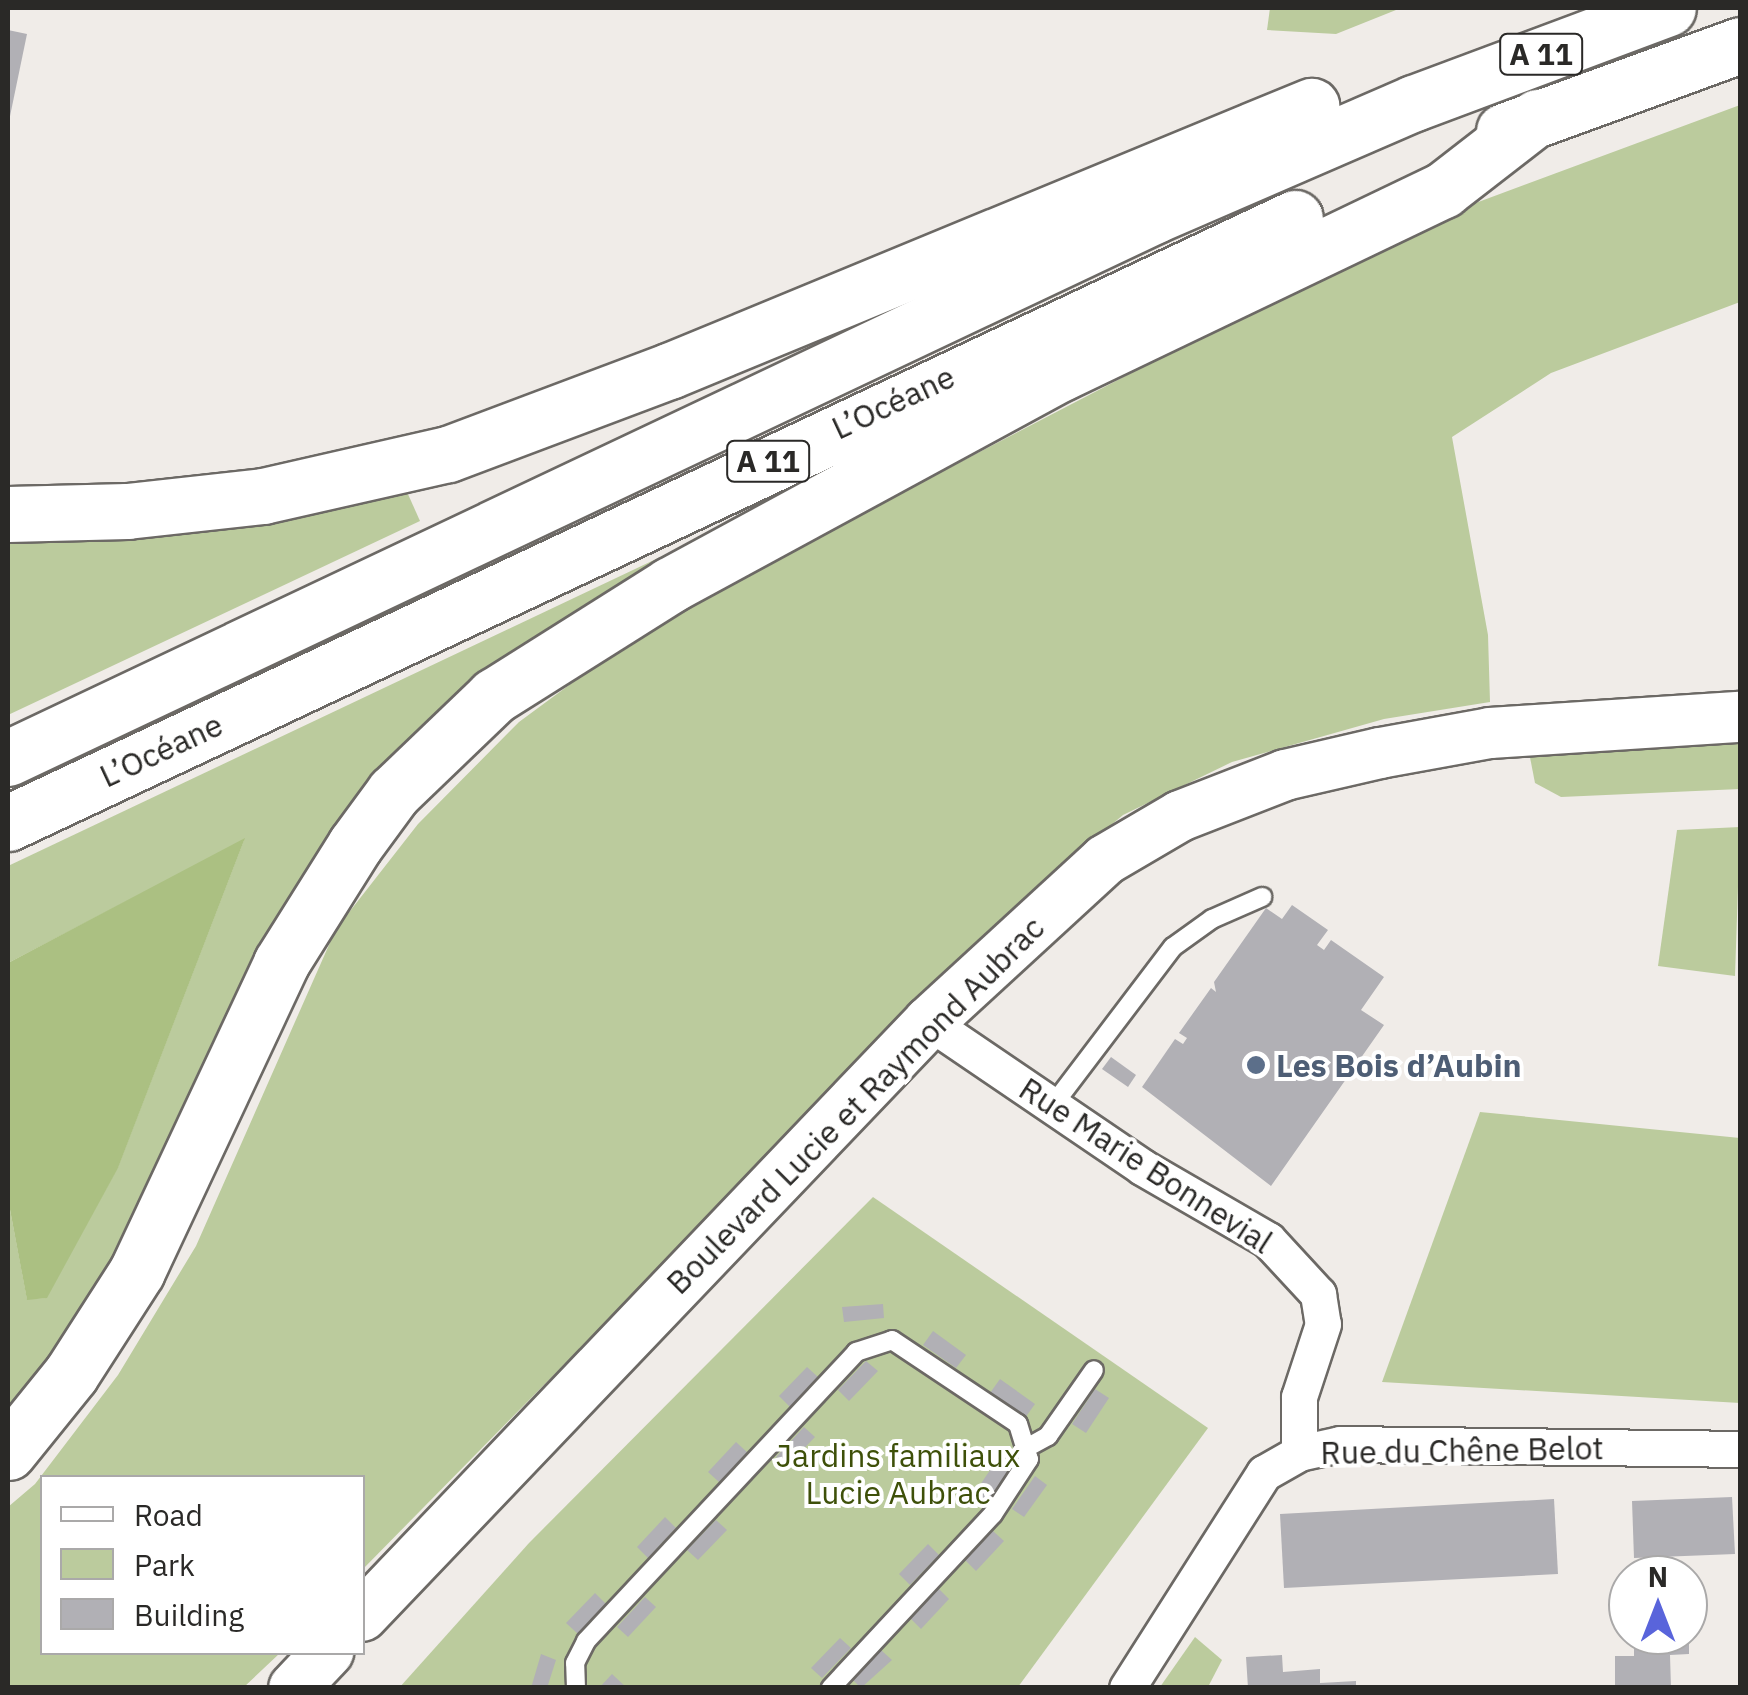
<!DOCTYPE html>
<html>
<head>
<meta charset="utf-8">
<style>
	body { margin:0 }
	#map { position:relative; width:1748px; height:1695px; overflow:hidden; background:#f0ece8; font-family:"IBM Plex Sans",sans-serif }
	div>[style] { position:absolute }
	.green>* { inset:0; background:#bbcb9d }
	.forest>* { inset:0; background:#abc082 }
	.building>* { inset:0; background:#b1b0b5 }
	.roads { filter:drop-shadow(2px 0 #6c6965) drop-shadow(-2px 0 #6c6965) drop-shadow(0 2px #6c6965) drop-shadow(0 -2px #6c6965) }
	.lane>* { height:18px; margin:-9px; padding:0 9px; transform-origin:9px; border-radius:9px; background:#fff }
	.street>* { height:35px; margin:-17.5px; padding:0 17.5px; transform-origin:17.5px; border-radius:17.5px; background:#fff }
	.secondary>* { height:50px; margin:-25px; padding:0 25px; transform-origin:25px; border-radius:25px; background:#fff }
	.highway>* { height:55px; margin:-27.5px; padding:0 27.5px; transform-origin:27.5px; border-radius:27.5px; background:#fff }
	.dots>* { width:28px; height:28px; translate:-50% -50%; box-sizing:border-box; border:5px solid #fff; border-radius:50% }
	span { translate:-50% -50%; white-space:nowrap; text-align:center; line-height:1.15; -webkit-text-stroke:8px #fff; paint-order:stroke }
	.shield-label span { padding:2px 8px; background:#fff; border:2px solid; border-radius:8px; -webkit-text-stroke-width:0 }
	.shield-label { font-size:30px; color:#2a2927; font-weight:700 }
	.street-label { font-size:32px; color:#2a2927 }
	.service-label { font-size:32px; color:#4e5e75; font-weight:700 }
	.left { translate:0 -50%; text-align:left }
	.park-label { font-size:32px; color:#3e5009 }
	.frame { position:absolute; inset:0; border:10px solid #2a2927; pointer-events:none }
	.legend { position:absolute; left:40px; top:1475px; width:325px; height:180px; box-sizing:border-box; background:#fff; border:2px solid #aaa9a9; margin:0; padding:12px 18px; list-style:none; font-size:30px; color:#2a2927 }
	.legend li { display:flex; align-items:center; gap:20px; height:50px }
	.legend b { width:50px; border:2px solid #aaa9a9 }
	.north { position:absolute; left:1608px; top:1555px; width:100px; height:100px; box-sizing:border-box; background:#fff; border:2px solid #aaa9a9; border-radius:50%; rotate:0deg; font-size:28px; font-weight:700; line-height:40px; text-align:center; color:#2a2927 }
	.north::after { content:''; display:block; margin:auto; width:35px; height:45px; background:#5964db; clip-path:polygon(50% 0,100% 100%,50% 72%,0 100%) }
</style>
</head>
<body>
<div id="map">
	<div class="green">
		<div style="clip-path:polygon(1270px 8px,1401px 8px,1336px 34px,1267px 30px)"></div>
		<div style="clip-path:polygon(1740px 105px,1740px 302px,1551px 373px,1452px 437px,1488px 635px,1490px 702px,1384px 719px,1232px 762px,1123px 815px,1013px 908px,363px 1569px,362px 1478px,42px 1478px,42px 1652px,280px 1653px,244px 1687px,8px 1687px,8px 1507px,35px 1484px,118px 1375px,196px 1246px,336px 929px,418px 824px,519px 722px,618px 649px,749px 572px,1239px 317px,1438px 217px)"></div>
		<div style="clip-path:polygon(403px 483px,420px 521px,8px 715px,8px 528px)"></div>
		<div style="clip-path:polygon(749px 515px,471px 692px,8px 1430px,8px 1199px,27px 1299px,46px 1298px,118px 1167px,244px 840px,8px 963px,8px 866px)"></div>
		<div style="clip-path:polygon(1740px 737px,1740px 789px,1561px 797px,1535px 783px,1528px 747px)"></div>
		<div style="clip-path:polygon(1740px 827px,1735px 976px,1658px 966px,1677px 830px)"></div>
		<div style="clip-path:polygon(1480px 1112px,1740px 1138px,1740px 1403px,1382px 1382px)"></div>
		<div style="clip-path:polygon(873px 1197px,1208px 1428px,1018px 1687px,399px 1688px,529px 1543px)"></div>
		<div style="clip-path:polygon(1195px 1637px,1222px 1660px,1208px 1687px,1160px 1687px)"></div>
	</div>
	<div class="forest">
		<div style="clip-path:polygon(245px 838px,118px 1168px,47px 1298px,27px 1300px,8px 1199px,8px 963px)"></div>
	</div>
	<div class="building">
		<div style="clip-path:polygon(8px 30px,27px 34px,9px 121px,8px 121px)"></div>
		<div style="clip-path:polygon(1292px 905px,1328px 930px,1317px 945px,1324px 950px,1331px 940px,1384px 977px,1361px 1010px,1384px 1025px,1271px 1186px,1142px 1087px,1175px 1039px,1183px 1044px,1187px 1038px,1179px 1033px,1211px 988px,1216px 992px,1214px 982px,1266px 908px,1282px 919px)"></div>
		<div style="clip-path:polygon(1111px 1057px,1136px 1075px,1128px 1087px,1102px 1069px)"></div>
		<div style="clip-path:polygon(883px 1304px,884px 1318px,844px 1322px,842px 1307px)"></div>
		<div style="clip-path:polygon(933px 1331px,966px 1355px,956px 1368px,923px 1345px)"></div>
		<div style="clip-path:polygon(866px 1361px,878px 1371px,849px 1401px,838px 1390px)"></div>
		<div style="clip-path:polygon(807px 1367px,818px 1377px,790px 1407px,779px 1396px)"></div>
		<div style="clip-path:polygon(1000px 1379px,1035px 1404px,1025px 1418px,990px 1393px)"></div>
		<div style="clip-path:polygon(1095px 1389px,1109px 1398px,1086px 1433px,1072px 1424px)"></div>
		<div style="clip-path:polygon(804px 1427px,815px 1437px,786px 1467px,776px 1457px)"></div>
		<div style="clip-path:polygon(736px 1442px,748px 1453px,719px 1482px,708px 1472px)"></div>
		<div style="clip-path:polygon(995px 1463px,1009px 1473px,984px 1507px,971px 1498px)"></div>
		<div style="clip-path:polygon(1035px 1476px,1047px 1485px,1024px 1517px,1012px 1509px)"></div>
		<div style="clip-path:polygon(1732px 1497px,1735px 1554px,1634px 1558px,1632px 1501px)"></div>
		<div style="clip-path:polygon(1554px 1499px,1558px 1574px,1284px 1588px,1280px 1514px)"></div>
		<div style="clip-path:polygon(665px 1517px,676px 1528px,648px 1558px,637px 1547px)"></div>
		<div style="clip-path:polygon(716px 1520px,727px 1530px,698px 1560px,687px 1550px)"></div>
		<div style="clip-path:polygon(993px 1531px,1004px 1541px,976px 1571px,965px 1560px)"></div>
		<div style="clip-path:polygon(928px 1544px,939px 1555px,910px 1585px,899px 1574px)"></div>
		<div style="clip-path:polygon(938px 1588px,949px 1599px,921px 1629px,910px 1618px)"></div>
		<div style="clip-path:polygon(595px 1593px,606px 1604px,578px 1634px,566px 1623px)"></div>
		<div style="clip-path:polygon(645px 1597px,656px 1607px,628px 1637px,617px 1627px)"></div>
		<div style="clip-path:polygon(1634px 1635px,1689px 1635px,1689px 1654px,1670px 1655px,1671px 1688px,1615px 1688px,1615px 1656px,1634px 1656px)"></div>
		<div style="clip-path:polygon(840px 1638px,851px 1648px,822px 1678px,811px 1668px)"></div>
		<div style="clip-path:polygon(881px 1650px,892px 1660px,861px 1688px,853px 1680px)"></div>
		<div style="clip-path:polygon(541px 1654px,556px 1660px,547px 1688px,531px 1688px)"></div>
		<div style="clip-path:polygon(1282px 1655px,1283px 1672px,1320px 1669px,1320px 1683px,1356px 1681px,1356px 1688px,1248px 1688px,1246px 1657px)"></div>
		<div style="clip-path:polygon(612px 1674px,627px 1688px,599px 1688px)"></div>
	</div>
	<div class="roads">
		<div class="lane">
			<div style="left:1053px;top:1105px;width:198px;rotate:-52.8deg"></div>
			<div style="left:1173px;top:947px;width:48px;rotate:-35.7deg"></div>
			<div style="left:1212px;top:919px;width:55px;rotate:-23.7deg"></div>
			<div style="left:1030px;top:1446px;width:21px;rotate:-29deg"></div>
			<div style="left:1048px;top:1436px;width:80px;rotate:-55.1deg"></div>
			<div style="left:576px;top:1688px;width:25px;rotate:-92deg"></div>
			<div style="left:575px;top:1663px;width:25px;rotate:-63deg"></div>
			<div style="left:586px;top:1641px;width:396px;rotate:-46.9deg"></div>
			<div style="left:856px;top:1352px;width:38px;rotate:-18deg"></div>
			<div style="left:892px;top:1340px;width:151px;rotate:33.7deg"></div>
			<div style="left:1018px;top:1424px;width:37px;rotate:73deg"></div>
			<div style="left:1029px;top:1459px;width:66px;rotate:123.2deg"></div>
			<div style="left:993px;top:1514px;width:238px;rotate:133deg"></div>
		</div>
		<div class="street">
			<div style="left:929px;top:1022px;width:258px;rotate:34.2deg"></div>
			<div style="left:1142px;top:1167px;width:146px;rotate:30.1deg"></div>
			<div style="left:1268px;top:1240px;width:74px;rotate:47.2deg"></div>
			<div style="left:1318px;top:1294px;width:30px;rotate:81deg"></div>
			<div style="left:1323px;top:1324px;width:77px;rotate:108.2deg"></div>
			<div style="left:1299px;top:1397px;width:56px;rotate:90deg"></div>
			<div style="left:1127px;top:1688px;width:255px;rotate:-57.5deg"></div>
			<div style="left:1264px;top:1473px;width:40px;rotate:-29.7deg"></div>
			<div style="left:1299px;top:1453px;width:42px;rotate:-12.4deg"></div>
			<div style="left:1340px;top:1444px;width:400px;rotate:0.7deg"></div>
		</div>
		<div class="secondary">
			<div style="left:362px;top:1616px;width:821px;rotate:-46.33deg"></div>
			<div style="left:929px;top:1022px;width:239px;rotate:-42.6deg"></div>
			<div style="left:1105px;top:860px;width:87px;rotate:-30.4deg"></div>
			<div style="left:1180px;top:816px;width:113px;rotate:-21.3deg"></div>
			<div style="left:1285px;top:775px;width:98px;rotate:-13deg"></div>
			<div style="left:1380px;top:753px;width:112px;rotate:-10.3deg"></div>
			<div style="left:1490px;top:733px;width:251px;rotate:-3.7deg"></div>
			<div style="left:294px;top:1688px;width:50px;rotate:-46.6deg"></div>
		</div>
		<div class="highway">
			<div style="left:1504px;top:131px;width:251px;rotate:-20deg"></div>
			<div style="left:8px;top:514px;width:119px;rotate:-1.4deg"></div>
			<div style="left:127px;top:511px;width:137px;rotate:-6.3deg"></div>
			<div style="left:263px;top:496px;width:190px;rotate:-12.8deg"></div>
			<div style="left:448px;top:454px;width:236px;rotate:-20.6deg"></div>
			<div style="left:669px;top:371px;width:695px;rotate:-22.43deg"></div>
			<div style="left:8px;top:758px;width:1269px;rotate:-25.33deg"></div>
			<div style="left:1155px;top:215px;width:282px;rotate:-23.4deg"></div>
			<div style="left:1414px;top:103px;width:271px;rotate:-20.5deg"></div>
			<div style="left:8px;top:823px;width:1422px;rotate:-25.18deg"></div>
			<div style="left:8px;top:1452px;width:100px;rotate:-51.1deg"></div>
			<div style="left:71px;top:1374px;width:122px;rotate:-57.3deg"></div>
			<div style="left:137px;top:1271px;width:340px;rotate:-64.9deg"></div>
			<div style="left:281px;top:963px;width:139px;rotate:-57.9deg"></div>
			<div style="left:355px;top:845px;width:66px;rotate:-53.7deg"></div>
			<div style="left:394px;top:792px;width:139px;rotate:-43.8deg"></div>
			<div style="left:494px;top:696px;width:208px;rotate:-32.2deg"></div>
			<div style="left:670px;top:585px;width:445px;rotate:-28.5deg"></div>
			<div style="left:1061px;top:373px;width:424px;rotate:-25.6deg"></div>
			<div style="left:1443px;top:190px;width:119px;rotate:-37.8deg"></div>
		</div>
	</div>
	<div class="dots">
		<div style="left:1256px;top:1065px;background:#5c6f8a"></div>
	</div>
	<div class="shield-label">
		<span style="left:1541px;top:54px">A 11</span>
		<span style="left:768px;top:461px">A 11</span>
	</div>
	<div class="street-label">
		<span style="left:893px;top:402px;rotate:-25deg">L’Océane</span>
		<span style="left:161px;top:750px;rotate:-25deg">L’Océane</span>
		<span style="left:855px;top:1105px;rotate:-45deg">Boulevard Lucie et Raymond Aubrac</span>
		<span style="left:1146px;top:1165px;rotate:33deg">Rue Marie Bonnevial</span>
		<span style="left:1462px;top:1450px;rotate:-1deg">Rue du Chêne Belot</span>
	</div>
	<div class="service-label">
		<span class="left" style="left:1276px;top:1065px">Les Bois d’Aubin</span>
	</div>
	<div class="park-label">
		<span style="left:898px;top:1474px">Jardins familiaux<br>Lucie Aubrac</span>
	</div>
	<div class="frame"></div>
	<ul class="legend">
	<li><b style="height:12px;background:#fff"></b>Road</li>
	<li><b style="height:28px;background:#bbcb9d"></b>Park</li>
	<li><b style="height:28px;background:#b1b0b5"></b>Building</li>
	</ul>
	<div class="north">N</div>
</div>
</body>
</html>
